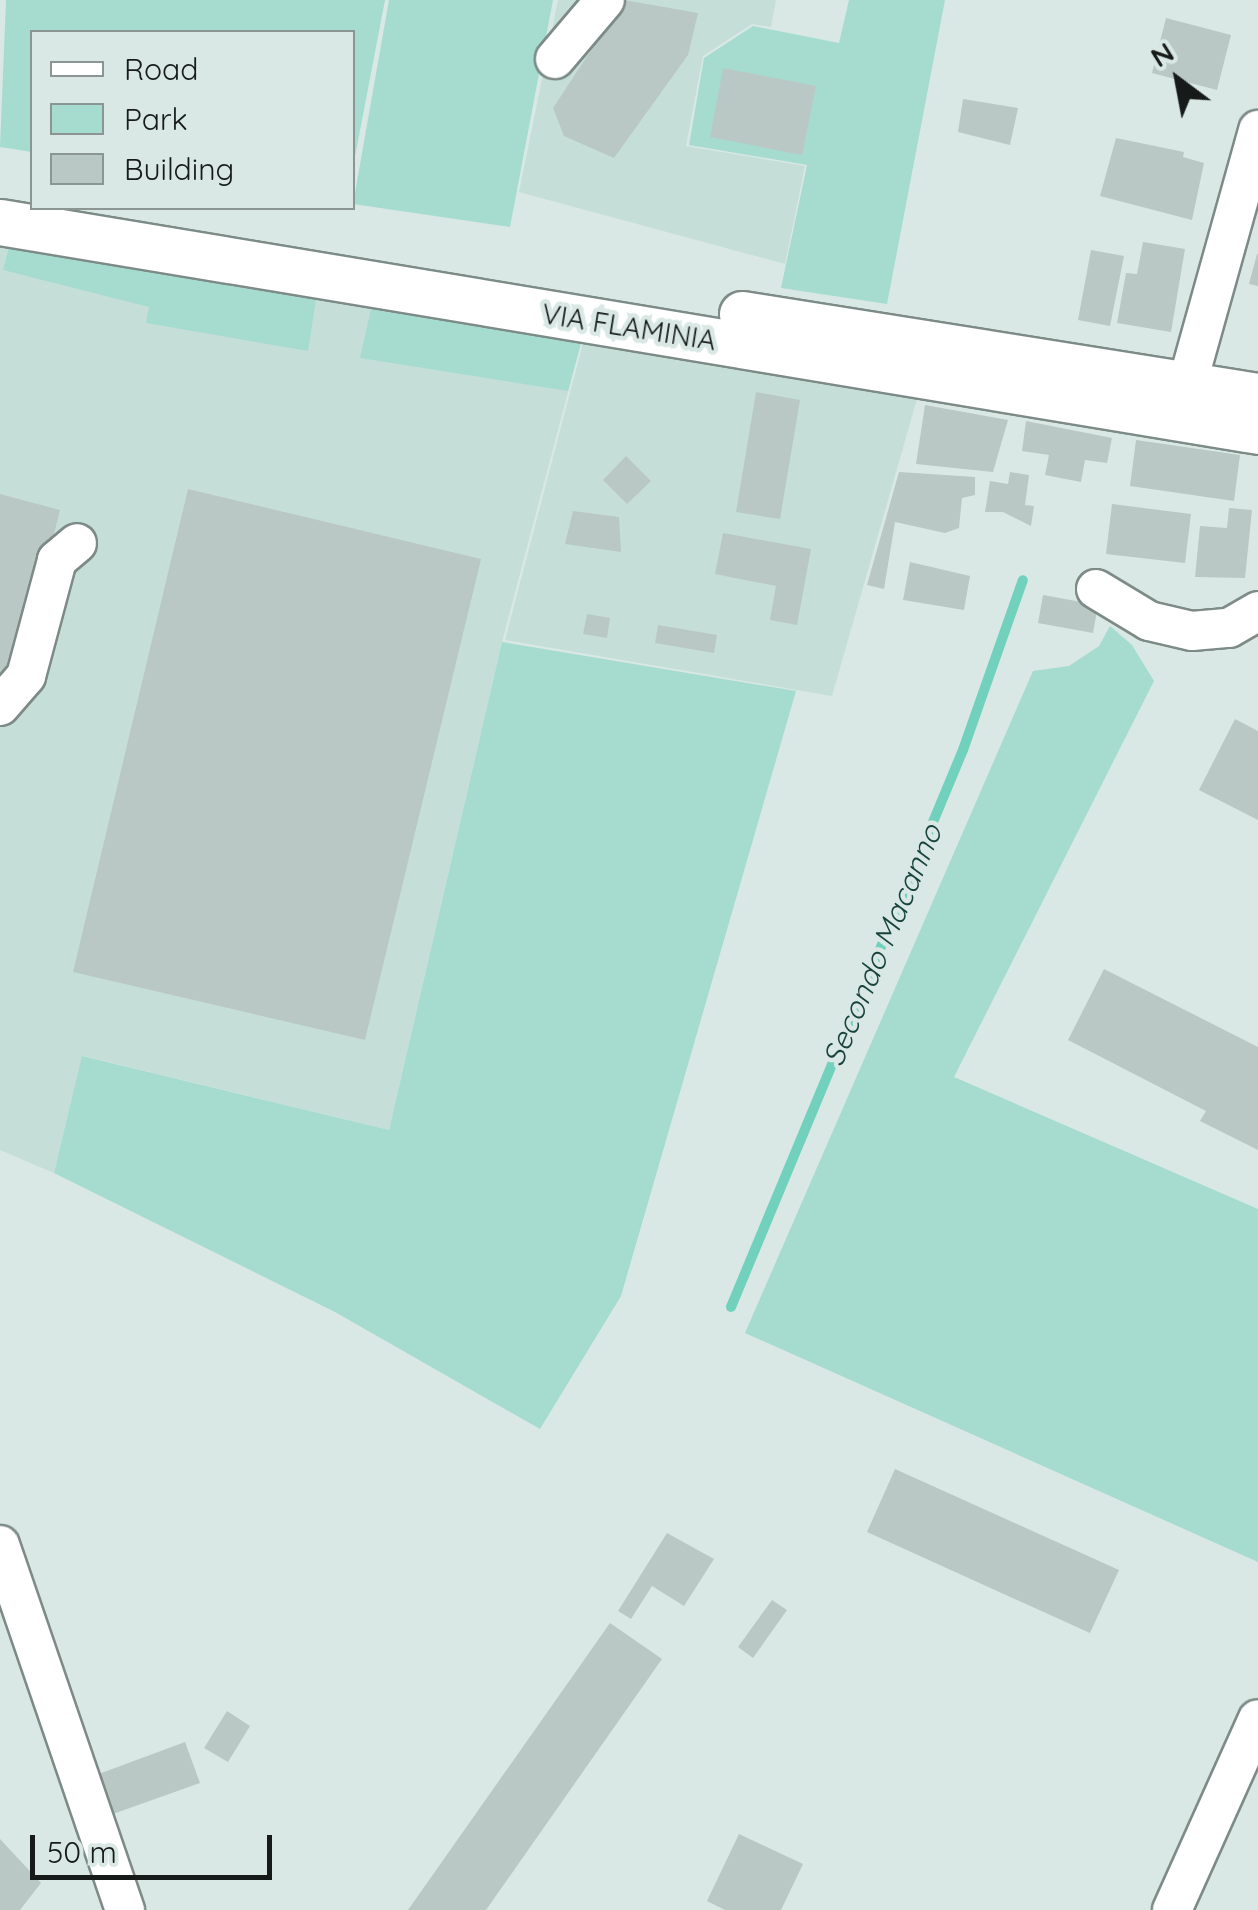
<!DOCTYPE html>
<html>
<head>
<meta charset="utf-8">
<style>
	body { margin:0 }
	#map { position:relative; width:1258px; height:1910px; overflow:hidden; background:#d9e8e4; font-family:Quicksand,sans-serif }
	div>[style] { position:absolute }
	.built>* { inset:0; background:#c6ded8 }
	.green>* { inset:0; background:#a5dccf }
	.stream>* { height:10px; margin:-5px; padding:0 5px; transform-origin:5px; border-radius:5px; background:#71d1bd }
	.building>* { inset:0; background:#bac8c5 }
	.roads { filter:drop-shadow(2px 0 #7d8b87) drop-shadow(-2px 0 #7d8b87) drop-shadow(0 2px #7d8b87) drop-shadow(0 -2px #7d8b87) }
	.minor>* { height:38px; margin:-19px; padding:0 19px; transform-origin:19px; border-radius:19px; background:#fff }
	.major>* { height:45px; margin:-22.5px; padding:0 22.5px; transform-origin:22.5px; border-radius:22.5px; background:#fff }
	span { translate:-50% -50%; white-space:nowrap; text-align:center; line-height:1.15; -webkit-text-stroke:9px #d9e8e4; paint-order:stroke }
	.street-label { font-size:28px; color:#161b19 }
	.water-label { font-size:30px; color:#17433b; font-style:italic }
	.legend { position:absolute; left:30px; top:30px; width:325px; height:180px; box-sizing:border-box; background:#d9e8e4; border:2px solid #8b9693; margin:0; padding:12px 18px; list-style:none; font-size:30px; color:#161b19 }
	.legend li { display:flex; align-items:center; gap:20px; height:50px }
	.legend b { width:50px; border:2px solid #8b9693 }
	.north { position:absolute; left:1128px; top:30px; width:100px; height:100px; -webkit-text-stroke:8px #d9e8e4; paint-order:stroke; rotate:328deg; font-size:28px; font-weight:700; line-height:40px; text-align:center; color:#161b19 }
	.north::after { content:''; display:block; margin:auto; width:35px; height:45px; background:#161b19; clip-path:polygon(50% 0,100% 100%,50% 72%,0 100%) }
	.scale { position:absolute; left:30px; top:1835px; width:242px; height:45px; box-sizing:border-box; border:5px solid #161b19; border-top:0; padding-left:12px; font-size:30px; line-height:35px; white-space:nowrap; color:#161b19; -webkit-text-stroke:8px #d9e8e4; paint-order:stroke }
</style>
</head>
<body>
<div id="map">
	<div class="built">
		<div style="clip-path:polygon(558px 0,776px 0,771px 27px,752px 24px,703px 56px,686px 146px,805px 166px,785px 264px,519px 192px)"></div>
		<div style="clip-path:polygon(0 245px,581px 343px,502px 642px,389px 1130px,83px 1056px,54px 1173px,0 1150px)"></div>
		<div style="clip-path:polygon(583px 343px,919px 392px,832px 696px,505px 640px)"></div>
	</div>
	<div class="green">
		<div style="clip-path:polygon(6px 0,385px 0,353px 167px,352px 32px,32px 32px,32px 152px,0 147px)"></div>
		<div style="clip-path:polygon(389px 0,553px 0,510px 227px,353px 204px)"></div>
		<div style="clip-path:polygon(849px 0,945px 0,887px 304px,781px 288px,807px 165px,689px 145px,704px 58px,753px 26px,839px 43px)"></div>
		<div style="clip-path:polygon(9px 247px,316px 299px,308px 351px,146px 323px,149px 307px,3px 270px)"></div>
		<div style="clip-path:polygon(371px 309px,581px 343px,568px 391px,360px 358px)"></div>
		<div style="clip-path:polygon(1110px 626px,1132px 645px,1154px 681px,954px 1077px,1258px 1209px,1258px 1562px,745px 1333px,1033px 671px,1069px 666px,1099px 646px)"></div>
		<div style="clip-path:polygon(502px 642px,796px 691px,621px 1296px,540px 1429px,335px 1312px,54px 1173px,82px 1056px,389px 1130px)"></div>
	</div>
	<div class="stream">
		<div style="left:731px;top:1307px;width:603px;rotate:-67.39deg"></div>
		<div style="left:963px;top:750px;width:180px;rotate:-70.6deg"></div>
	</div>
	<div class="building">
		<div style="clip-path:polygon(624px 0,698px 13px,688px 55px,614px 158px,564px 136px,553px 108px)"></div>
		<div style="clip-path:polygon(1166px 18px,1231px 35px,1217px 90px,1152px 73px)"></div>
		<div style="clip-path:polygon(723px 68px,816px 86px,802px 155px,710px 137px)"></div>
		<div style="clip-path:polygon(963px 99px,1018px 108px,1010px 145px,958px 132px)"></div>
		<div style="clip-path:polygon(1116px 138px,1184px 152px,1183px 157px,1204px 163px,1192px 220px,1100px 196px)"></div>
		<div style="clip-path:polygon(1143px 242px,1185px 249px,1171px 332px,1117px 323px,1126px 273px,1137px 274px)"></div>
		<div style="clip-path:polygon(1091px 250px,1124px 256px,1110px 326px,1078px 320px)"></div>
		<div style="clip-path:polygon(1257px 254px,1258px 254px,1258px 286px,1249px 284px)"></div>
		<div style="clip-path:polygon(756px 392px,800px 400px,780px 519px,736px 512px)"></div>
		<div style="clip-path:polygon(925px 405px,1008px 420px,993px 472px,916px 464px)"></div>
		<div style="clip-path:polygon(1026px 421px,1112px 438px,1107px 463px,1085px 460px,1081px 482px,1045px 475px,1049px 455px,1022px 451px)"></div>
		<div style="clip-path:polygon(1136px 440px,1240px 455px,1234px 501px,1130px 486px)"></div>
		<div style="clip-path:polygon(626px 456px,651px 481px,627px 504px,603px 480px)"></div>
		<div style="clip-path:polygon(899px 472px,975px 477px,975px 495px,962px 498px,959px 528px,945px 533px,895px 522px,884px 589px,867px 585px)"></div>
		<div style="clip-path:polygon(1010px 472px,1029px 475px,1025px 505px,1034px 506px,1031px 526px,1003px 512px,985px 512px,990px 481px,1008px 484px)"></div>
		<div style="clip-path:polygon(188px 489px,481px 559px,365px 1040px,73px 972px)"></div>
		<div style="clip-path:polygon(0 494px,60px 510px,18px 677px,0 672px)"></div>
		<div style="clip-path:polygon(1112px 504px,1191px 514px,1185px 563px,1106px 554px)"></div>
		<div style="clip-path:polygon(1229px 508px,1252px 510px,1245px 578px,1195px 577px,1200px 526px,1227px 528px)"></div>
		<div style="clip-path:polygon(573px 511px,619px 517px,621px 552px,565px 544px)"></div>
		<div style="clip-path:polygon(723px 533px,811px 549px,797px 625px,770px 620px,776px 586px,715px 574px)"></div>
		<div style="clip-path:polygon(910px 562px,970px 576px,964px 610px,903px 600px)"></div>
		<div style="clip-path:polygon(1043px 595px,1098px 605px,1093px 633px,1038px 623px)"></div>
		<div style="clip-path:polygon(587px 614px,610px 618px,607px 638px,583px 634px)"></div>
		<div style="clip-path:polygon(658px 625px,717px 635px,714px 653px,655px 643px)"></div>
		<div style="clip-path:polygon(1235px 719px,1258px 731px,1258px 820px,1199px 790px)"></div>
		<div style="clip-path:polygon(1104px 969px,1258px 1047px,1258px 1150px,1200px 1121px,1206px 1111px,1068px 1040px)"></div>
		<div style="clip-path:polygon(895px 1469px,1119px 1570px,1090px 1633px,867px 1532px)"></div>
		<div style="clip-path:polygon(667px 1533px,714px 1559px,684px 1606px,652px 1586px,631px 1619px,618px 1611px)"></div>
		<div style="clip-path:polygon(772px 1600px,787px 1610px,753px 1658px,738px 1647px)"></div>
		<div style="clip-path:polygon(610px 1623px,662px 1659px,486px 1910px,408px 1910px)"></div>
		<div style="clip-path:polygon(227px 1711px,250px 1726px,228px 1762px,204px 1748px)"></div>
		<div style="clip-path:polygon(185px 1742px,200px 1783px,110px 1815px,96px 1775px)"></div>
		<div style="clip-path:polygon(739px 1834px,803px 1864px,781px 1910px,725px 1910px,707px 1901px)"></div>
		<div style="clip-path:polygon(0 1839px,41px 1883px,20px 1910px,0 1910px)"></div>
	</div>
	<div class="roads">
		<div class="minor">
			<div style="left:555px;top:59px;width:77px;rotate:-49.7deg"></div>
			<div style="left:1187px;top:385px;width:265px;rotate:-74.4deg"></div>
			<div style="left:1096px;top:589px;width:62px;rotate:31.1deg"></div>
			<div style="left:1149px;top:621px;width:44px;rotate:13.1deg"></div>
			<div style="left:1192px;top:631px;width:37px;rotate:-5deg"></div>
			<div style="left:1229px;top:628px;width:34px;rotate:-30deg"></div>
			<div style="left:0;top:706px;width:40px;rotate:-49deg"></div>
			<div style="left:26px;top:676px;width:120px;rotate:-75deg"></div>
			<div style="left:57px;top:560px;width:26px;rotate:-40deg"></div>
			<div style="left:0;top:1545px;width:386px;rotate:71.1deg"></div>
			<div style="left:1172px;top:1910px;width:209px;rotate:-65.8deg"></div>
		</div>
		<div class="major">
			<div style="left:0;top:222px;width:1275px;rotate:9.43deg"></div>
			<div style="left:742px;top:314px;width:522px;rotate:9.03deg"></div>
		</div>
	</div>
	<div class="street-label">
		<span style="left:629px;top:327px;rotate:9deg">VIA FLAMINIA</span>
	</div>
	<div class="water-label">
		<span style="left:882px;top:945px;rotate:-67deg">Secondo Macanno</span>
	</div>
	<ul class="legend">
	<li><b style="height:12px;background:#fff"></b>Road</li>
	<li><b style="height:28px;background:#a5dccf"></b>Park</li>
	<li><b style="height:28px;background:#bac8c5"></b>Building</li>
	</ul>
	<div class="north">N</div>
	<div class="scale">50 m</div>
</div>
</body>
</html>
